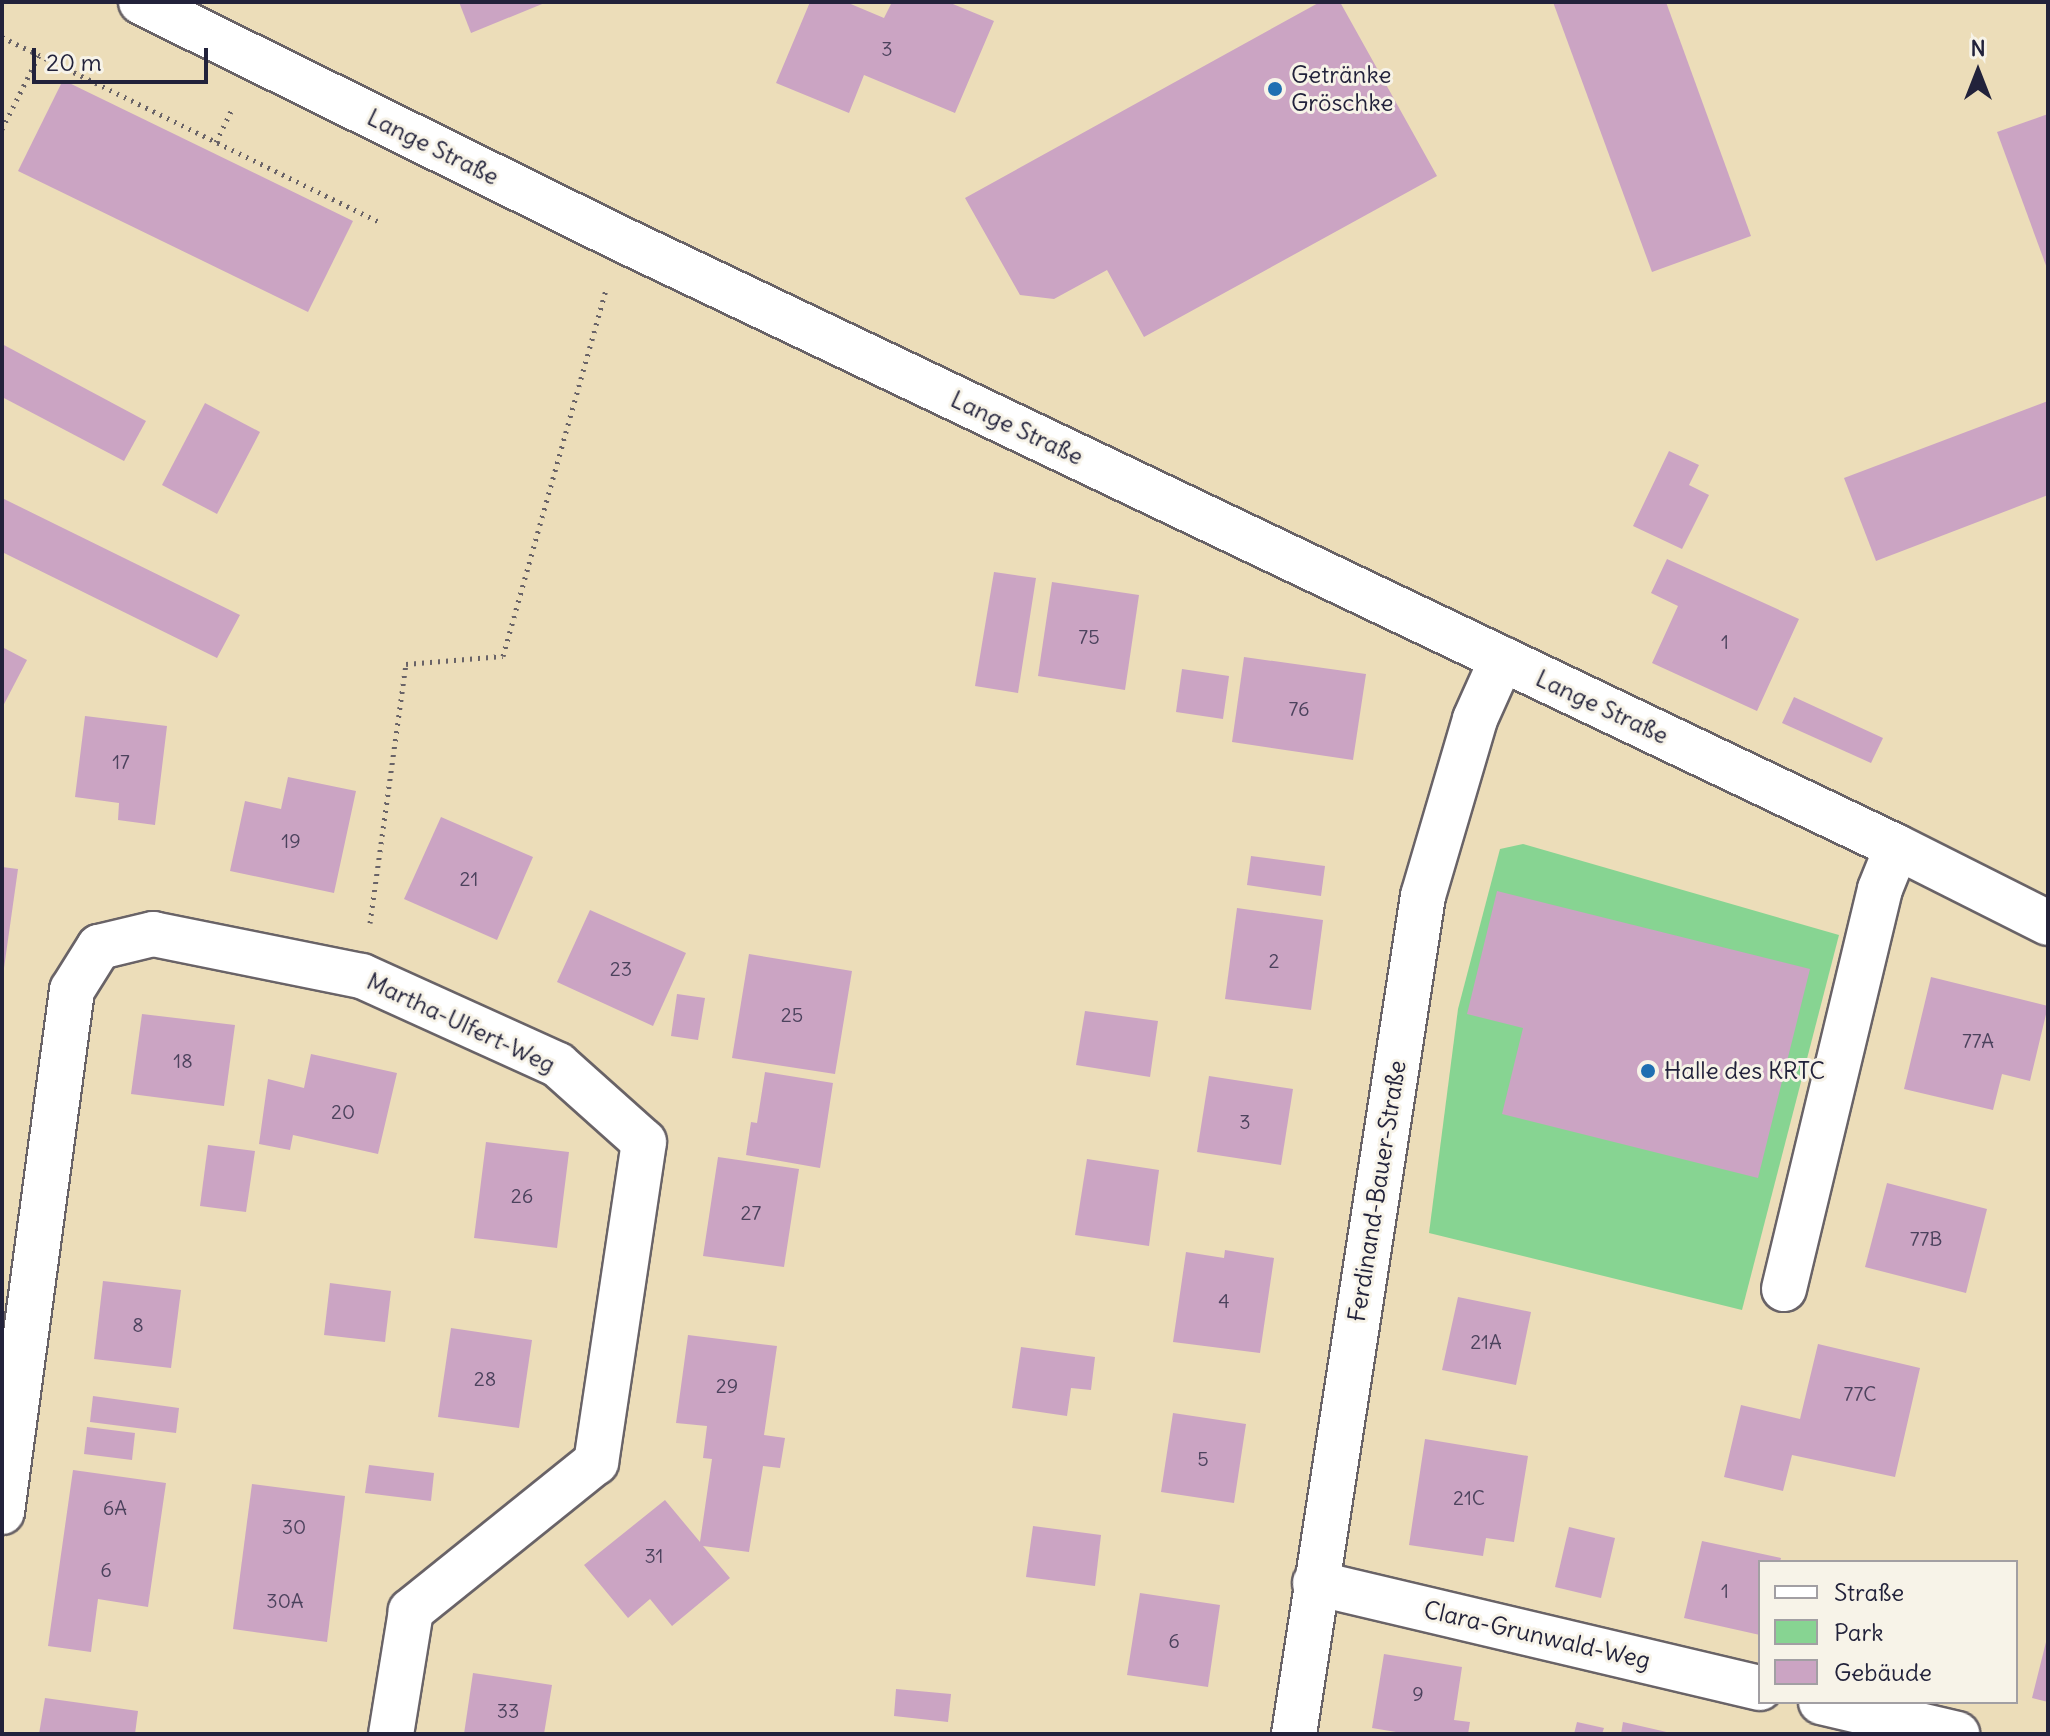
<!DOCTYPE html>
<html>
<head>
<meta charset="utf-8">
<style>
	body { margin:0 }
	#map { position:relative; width:2050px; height:1736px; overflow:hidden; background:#ecddb9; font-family:Delius,sans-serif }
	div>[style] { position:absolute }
	.green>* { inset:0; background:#87d492 }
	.building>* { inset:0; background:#cba4c3 }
	.path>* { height:5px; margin-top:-2.5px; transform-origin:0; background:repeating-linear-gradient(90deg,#696367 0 2px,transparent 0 8px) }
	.roads { filter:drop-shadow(2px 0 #696367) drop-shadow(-2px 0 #696367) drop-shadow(0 2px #696367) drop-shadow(0 -2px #696367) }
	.minor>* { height:44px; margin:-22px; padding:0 22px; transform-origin:22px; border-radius:22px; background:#fff }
	.dots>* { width:22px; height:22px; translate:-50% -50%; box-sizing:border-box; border:4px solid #f7f3e8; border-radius:50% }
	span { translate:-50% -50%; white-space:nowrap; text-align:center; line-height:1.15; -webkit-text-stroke:6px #f7f3e8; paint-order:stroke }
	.number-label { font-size:20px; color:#4c425d }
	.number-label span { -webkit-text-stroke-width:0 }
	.poi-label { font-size:24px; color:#22223b }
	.left { translate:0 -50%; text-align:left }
	.street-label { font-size:24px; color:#22223b }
	.frame { position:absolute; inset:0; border:4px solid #22223b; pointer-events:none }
	.legend { position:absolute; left:1758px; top:1560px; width:260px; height:144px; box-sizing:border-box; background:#f7f3e8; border:2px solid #a29fa3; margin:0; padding:10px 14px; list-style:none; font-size:24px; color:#22223b }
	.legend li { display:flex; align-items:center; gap:16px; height:40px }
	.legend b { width:40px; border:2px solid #a29fa3 }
	.north { position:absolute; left:1938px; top:32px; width:80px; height:80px; -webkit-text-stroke:6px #f7f3e8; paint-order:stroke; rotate:0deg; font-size:22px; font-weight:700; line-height:32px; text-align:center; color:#22223b }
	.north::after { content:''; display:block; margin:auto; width:28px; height:36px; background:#22223b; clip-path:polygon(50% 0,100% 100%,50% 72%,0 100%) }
	.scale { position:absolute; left:32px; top:48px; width:176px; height:36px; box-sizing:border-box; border:4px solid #22223b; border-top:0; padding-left:10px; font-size:24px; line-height:28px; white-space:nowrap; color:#22223b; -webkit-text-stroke:6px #f7f3e8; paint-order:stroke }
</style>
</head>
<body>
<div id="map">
	<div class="green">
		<div style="clip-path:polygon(1523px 844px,1839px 935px,1742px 1310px,1429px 1233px,1458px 1009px,1500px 849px)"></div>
	</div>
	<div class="building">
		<div style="clip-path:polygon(459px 2px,547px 2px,471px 33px)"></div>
		<div style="clip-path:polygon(810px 2px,846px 2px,884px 18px,892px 2px,948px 2px,994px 21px,955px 113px,864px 75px,849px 113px,776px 83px)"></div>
		<div style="clip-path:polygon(1320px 2px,1340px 2px,1437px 176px,1144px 337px,1107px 270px,1054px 299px,1020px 295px,965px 198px)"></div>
		<div style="clip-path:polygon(1553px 2px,1666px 2px,1751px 236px,1652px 272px)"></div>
		<div style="clip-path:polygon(63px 80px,353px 221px,308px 312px,18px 171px)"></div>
		<div style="clip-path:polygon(2048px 114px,2048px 271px,1997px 132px)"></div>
		<div style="clip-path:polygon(2px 344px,146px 421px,124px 461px,2px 397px)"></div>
		<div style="clip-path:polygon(2048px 401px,2048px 495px,1876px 561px,1844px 478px)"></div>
		<div style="clip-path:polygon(205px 403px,260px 432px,217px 514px,162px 485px)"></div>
		<div style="clip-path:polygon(1669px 451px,1699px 465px,1689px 485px,1709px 495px,1682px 549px,1633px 526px)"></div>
		<div style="clip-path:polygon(2px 498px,240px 615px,217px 658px,2px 552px)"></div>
		<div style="clip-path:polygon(1667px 559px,1799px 619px,1757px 711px,1652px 663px,1678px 606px,1651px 593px)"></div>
		<div style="clip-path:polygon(994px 572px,1036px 578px,1018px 693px,975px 686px)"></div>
		<div style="clip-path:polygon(1052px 582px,1139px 595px,1125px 690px,1038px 676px)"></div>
		<div style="clip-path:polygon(2px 647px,27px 660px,2px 708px)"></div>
		<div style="clip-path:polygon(1244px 657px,1366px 674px,1353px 760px,1232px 742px)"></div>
		<div style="clip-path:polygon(1182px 669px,1229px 676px,1223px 719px,1176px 712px)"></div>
		<div style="clip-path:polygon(1794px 697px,1883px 738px,1871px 763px,1782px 723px)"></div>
		<div style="clip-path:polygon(85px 716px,167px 726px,155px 825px,118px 820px,119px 803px,75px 797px)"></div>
		<div style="clip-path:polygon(288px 777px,356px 791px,334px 893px,230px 871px,245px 801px,281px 809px)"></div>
		<div style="clip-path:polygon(441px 817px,533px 857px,497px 940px,404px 899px)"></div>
		<div style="clip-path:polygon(1251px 856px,1325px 866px,1321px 896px,1247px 885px)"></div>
		<div style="clip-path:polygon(2px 867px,18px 869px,4px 968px,2px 968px)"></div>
		<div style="clip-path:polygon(1497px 891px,1810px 969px,1758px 1178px,1502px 1114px,1523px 1028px,1467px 1014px)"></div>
		<div style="clip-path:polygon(1237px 908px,1323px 920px,1311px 1010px,1225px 999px)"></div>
		<div style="clip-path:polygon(590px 910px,686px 953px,653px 1026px,557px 982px)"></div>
		<div style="clip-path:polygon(749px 954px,852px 971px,835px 1074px,732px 1058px)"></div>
		<div style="clip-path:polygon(1931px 977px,2048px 1006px,2030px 1081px,2002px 1074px,1993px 1110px,1904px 1089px)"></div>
		<div style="clip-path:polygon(677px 994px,705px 998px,698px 1040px,671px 1036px)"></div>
		<div style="clip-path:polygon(1085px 1011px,1158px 1021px,1150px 1077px,1076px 1065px)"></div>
		<div style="clip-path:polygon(142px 1014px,235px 1025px,224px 1106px,131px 1094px)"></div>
		<div style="clip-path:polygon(311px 1054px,397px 1073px,378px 1154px,293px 1135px,290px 1150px,259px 1144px,268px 1079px,304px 1088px)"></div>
		<div style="clip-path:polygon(765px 1072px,833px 1083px,820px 1168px,746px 1155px,751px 1122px,757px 1123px)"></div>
		<div style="clip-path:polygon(1209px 1076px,1293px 1089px,1281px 1165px,1197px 1152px)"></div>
		<div style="clip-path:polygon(486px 1142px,569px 1152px,557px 1248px,474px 1238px)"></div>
		<div style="clip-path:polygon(208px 1145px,255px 1151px,246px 1212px,200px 1206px)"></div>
		<div style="clip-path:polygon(718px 1157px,799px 1169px,784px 1267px,703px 1256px)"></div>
		<div style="clip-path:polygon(1087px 1159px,1159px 1170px,1149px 1246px,1075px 1235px)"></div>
		<div style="clip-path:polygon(1887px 1183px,1987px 1209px,1966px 1293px,1865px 1267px)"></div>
		<div style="clip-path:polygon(1225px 1250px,1274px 1258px,1260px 1353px,1173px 1342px,1186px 1252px,1224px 1258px)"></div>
		<div style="clip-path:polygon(103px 1281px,181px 1290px,171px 1368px,94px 1359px)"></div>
		<div style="clip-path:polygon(330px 1283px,391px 1291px,385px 1342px,324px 1335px)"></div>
		<div style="clip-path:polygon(1458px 1297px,1531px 1312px,1516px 1385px,1442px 1370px)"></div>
		<div style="clip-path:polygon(451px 1328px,532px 1340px,519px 1428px,438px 1417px)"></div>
		<div style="clip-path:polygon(688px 1335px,777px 1346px,764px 1435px,785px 1438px,780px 1468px,763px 1466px,749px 1552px,703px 1546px,730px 1578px,672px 1626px,650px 1599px,628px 1618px,584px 1565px,665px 1500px,700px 1542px,712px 1459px,703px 1458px,707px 1426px,676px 1423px)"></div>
		<div style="clip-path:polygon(1818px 1344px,1920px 1368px,1895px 1477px,1792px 1455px,1783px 1491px,1724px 1477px,1741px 1405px,1800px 1419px)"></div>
		<div style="clip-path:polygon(1021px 1347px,1095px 1357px,1091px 1390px,1071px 1388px,1067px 1416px,1012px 1408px)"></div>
		<div style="clip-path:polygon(93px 1396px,179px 1408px,176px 1433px,90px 1422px)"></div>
		<div style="clip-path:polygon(1173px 1413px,1246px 1424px,1234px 1503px,1161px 1492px)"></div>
		<div style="clip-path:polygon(87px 1427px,135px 1433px,132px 1460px,84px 1454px)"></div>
		<div style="clip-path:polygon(1425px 1439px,1528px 1456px,1514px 1542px,1486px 1538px,1483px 1556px,1409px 1545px)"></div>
		<div style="clip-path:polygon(369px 1465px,434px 1473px,431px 1501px,365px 1493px)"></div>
		<div style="clip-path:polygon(73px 1470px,166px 1483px,148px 1607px,98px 1599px,91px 1652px,48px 1646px)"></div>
		<div style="clip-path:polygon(252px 1484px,345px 1496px,327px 1642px,233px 1629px)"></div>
		<div style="clip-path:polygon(1033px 1526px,1101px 1535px,1095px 1586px,1026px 1577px)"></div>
		<div style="clip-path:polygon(1569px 1527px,1615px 1538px,1601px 1598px,1555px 1587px)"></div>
		<div style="clip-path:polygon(1702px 1541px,1781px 1558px,1780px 1562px,1760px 1562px,1760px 1635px,1684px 1618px)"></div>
		<div style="clip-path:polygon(1140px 1593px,1220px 1605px,1208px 1687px,1127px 1675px)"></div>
		<div style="clip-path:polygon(2047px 1638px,2048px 1638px,2048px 1702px,2032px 1698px)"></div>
		<div style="clip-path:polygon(1384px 1654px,1462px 1667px,1454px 1720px,1470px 1722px,1468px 1734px,1408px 1734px,1372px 1728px)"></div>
		<div style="clip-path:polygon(473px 1673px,552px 1685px,544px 1734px,464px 1734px)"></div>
		<div style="clip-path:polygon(896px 1689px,951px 1694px,948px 1722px,894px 1716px)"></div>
		<div style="clip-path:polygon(45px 1698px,138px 1711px,135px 1734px,39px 1734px)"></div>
		<div style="clip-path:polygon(1577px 1722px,1604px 1728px,1602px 1734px,1574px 1734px)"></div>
		<div style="clip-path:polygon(1623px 1722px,1671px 1733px,1671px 1734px,1621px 1734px)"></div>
	</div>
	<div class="path">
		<div style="left:2px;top:37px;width:421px;rotate:26.1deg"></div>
		<div style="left:2px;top:129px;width:83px;rotate:-63.4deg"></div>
		<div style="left:216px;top:142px;width:39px;rotate:-64deg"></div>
		<div style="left:370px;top:923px;width:261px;rotate:-82.1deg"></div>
		<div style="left:406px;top:664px;width:97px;rotate:-4.7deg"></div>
		<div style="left:503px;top:656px;width:380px;rotate:-74.3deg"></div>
	</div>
	<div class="roads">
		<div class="minor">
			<div style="left:141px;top:2px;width:535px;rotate:26.28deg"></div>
			<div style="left:621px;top:239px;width:1413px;rotate:25.48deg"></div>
			<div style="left:1897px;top:847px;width:169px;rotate:26.7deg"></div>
			<div style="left:1784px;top:1289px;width:411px;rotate:-76.5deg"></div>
			<div style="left:1880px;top:889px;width:45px;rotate:-68deg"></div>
			<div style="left:2px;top:1512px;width:527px;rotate:-82.36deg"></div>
			<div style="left:72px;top:990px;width:51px;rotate:-57.9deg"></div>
			<div style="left:99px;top:947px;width:56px;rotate:-13.5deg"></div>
			<div style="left:153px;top:934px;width:213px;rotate:11.4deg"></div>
			<div style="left:362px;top:976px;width:215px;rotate:24.4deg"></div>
			<div style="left:558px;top:1065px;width:115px;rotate:41.8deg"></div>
			<div style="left:644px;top:1142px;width:324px;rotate:98.5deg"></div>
			<div style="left:596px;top:1462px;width:238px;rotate:141.2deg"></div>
			<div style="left:411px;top:1611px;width:125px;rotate:99.2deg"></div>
			<div style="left:1315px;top:1583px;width:457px;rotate:13.3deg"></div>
			<div style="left:1821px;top:1702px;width:140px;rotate:13.2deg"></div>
			<div style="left:1294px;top:1734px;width:848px;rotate:-81.25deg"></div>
			<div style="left:1423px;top:896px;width:184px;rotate:-73.6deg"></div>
			<div style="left:1475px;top:719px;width:66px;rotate:-65.8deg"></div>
		</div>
	</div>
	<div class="dots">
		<div style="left:1275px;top:89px;background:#1f6fb2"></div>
		<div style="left:1648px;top:1071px;background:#1f6fb2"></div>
	</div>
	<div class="number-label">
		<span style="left:887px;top:48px">3</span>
		<span style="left:1089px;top:636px">75</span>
		<span style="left:1725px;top:641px">1</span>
		<span style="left:1299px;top:708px">76</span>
		<span style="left:121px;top:761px">17</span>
		<span style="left:291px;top:840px">19</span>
		<span style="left:469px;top:878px">21</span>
		<span style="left:1274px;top:960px">2</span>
		<span style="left:621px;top:968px">23</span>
		<span style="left:792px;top:1014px">25</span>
		<span style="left:1978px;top:1040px">77A</span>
		<span style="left:183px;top:1060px">18</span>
		<span style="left:343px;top:1111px">20</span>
		<span style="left:1245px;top:1121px">3</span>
		<span style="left:522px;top:1195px">26</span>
		<span style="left:751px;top:1212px">27</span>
		<span style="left:1926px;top:1238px">77B</span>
		<span style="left:1224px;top:1300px">4</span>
		<span style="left:138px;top:1324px">8</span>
		<span style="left:1486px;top:1341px">21A</span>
		<span style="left:485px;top:1378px">28</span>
		<span style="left:727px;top:1385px">29</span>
		<span style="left:1860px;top:1393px">77C</span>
		<span style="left:1203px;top:1458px">5</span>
		<span style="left:1469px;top:1497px">21C</span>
		<span style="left:115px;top:1507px">6A</span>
		<span style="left:294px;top:1526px">30</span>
		<span style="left:654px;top:1555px">31</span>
		<span style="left:106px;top:1569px">6</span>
		<span style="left:1725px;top:1590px">1</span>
		<span style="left:285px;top:1600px">30A</span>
		<span style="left:1174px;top:1640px">6</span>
		<span style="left:1418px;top:1693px">9</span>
		<span style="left:508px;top:1710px">33</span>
	</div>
	<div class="poi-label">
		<span class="left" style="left:1291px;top:89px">Getränke<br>Gröschke</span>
		<span class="left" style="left:1664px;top:1071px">Halle des KRTC</span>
	</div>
	<div class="street-label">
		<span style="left:433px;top:147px;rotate:26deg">Lange Straße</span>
		<span style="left:1017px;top:428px;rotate:25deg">Lange Straße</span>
		<span style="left:1602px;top:707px;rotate:25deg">Lange Straße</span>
		<span style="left:461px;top:1023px;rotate:25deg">Martha-Ulfert-Weg</span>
		<span style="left:1377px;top:1191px;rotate:-81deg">Ferdinand-Bauer-Straße</span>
		<span style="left:1537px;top:1635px;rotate:13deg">Clara-Grunwald-Weg</span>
	</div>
	<div class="frame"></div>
	<ul class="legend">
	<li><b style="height:10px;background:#fff"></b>Straße</li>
	<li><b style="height:22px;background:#87d492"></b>Park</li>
	<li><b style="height:22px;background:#cba4c3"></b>Gebäude</li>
	</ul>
	<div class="north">N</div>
	<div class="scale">20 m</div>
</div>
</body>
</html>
